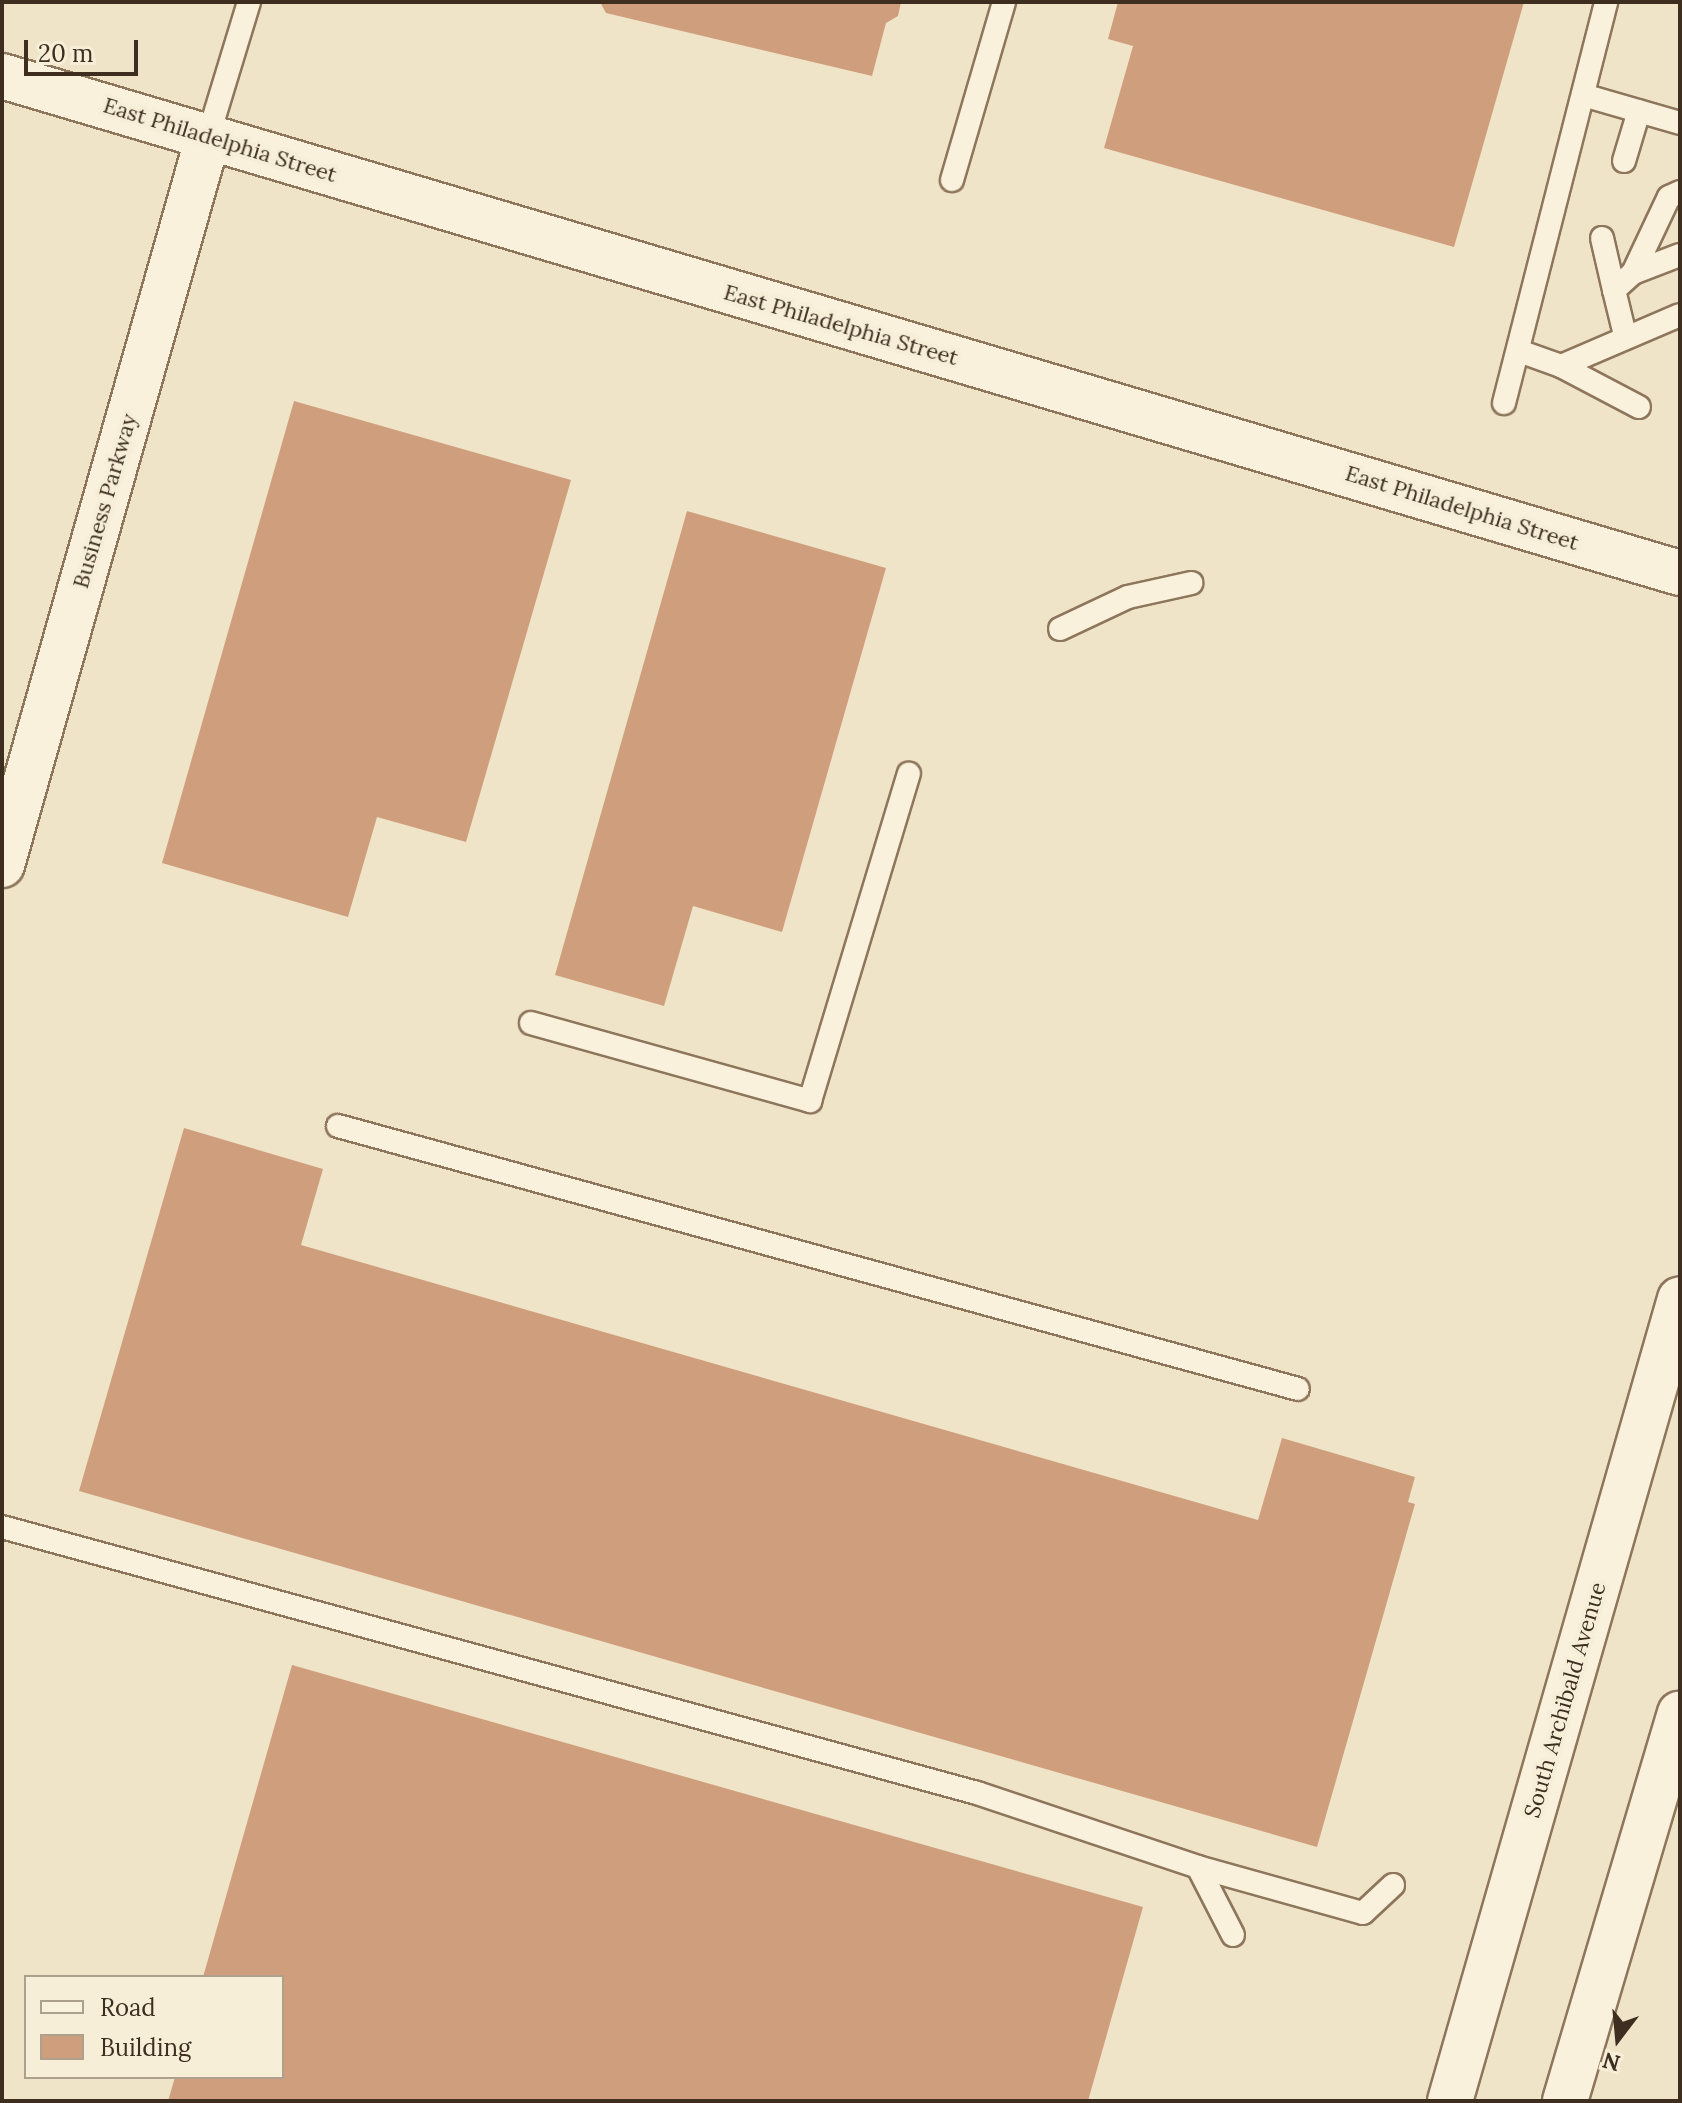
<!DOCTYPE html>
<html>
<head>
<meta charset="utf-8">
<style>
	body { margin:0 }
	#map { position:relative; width:1682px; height:2103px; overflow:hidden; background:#f0e4c8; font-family:Lora,serif }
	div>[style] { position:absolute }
	.building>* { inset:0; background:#cf9f7d }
	.roads { filter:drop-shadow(2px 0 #8d765c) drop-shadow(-2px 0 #8d765c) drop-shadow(0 2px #8d765c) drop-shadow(0 -2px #8d765c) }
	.service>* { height:22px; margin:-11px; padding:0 11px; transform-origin:11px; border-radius:11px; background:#faf1dc }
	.minor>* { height:44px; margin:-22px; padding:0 22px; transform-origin:22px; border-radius:22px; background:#faf1dc }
	.tertiary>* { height:44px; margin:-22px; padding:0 22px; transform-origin:22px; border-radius:22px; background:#faf1dc }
	.secondary>* { height:44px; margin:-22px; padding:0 22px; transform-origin:22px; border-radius:22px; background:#faf1dc }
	span { translate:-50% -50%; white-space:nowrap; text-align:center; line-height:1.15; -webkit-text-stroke:8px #f7eed8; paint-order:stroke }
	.street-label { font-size:22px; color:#3d2e20 }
	.frame { position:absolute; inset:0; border:4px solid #3d2e20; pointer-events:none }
	.legend { position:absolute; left:24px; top:1975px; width:260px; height:104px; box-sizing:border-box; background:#f7eed8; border:2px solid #ada18e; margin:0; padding:10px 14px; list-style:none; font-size:24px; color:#3d2e20 }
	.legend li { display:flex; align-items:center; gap:16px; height:40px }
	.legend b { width:40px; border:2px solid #ada18e }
	.north { position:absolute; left:1578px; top:1999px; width:80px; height:80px; -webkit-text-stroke:6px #f7eed8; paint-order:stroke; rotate:196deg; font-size:22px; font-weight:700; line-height:32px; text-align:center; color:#3d2e20 }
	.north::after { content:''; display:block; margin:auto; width:28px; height:36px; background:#3d2e20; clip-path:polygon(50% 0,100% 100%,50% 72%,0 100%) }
	.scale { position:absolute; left:24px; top:40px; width:114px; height:36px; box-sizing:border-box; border:4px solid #3d2e20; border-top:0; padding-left:10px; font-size:24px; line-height:28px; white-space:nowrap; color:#3d2e20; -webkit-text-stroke:6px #f7eed8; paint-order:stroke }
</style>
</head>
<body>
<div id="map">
	<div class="building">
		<div style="clip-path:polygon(600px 2px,901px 2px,898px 16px,886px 23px,872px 76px,606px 13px)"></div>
		<div style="clip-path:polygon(1118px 2px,1524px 2px,1454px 247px,1104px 148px,1133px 46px,1108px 39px)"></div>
		<div style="clip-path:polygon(294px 401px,571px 480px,466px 842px,377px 817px,348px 917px,162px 863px)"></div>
		<div style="clip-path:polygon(687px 511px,886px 568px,782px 932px,693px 906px,664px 1006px,555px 975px)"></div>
		<div style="clip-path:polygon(184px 1128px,323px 1169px,301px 1245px,1258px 1520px,1282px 1438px,1415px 1477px,1408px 1502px,1415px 1504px,1317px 1847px,79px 1491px)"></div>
		<div style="clip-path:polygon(292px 1665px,1143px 1907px,1088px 2101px,168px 2101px,175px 2077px,282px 2077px,282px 1977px,203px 1977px)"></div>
	</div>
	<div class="roads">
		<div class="service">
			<div style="left:1583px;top:95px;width:101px;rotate:16.1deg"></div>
			<div style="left:208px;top:137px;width:141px;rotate:-73.1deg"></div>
			<div style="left:1624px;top:161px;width:52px;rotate:-73.3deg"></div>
			<div style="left:952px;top:180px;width:185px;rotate:-73.7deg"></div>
			<div style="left:1602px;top:238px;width:53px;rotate:77deg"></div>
			<div style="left:1633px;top:273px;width:50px;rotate:-21deg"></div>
			<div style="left:1625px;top:335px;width:46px;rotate:-103.7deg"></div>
			<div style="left:1614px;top:290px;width:25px;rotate:-42deg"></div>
			<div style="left:1633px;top:273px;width:84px;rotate:-64.7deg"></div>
			<div style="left:1669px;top:197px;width:12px;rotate:-24deg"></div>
			<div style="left:1519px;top:351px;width:45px;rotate:19.7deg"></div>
			<div style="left:1561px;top:366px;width:129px;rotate:-23.2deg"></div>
			<div style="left:1561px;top:366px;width:88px;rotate:27.7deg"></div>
			<div style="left:1504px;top:403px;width:414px;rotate:-75.7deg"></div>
			<div style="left:1060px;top:629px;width:75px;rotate:-25.2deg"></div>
			<div style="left:1128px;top:597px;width:65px;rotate:-12.5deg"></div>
			<div style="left:531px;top:1023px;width:290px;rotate:15.6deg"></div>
			<div style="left:810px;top:1101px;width:342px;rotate:-73.2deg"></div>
			<div style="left:338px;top:1126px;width:995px;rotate:15.32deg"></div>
			<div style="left:2px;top:1527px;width:1011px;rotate:15.26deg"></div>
			<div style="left:977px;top:1793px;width:233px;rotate:18.5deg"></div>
			<div style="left:1233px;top:1935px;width:76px;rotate:-117.2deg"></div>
			<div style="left:1198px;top:1867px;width:171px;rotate:15.6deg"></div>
			<div style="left:1363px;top:1913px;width:41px;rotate:-43deg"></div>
		</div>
		<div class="minor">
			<div style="left:2px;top:865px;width:757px;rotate:-74.2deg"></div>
		</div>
		<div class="tertiary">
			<div style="left:2px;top:76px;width:1750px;rotate:16.5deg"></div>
		</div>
		<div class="secondary">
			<div style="left:1450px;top:2101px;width:834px;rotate:-74deg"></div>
			<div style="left:1565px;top:2101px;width:404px;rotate:-73.5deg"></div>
		</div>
	</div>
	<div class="street-label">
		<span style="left:220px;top:140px;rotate:17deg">East Philadelphia Street</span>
		<span style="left:841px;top:325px;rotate:16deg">East Philadelphia Street</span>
		<span style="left:105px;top:501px;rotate:-74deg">Business Parkway</span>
		<span style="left:1462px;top:508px;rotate:17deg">East Philadelphia Street</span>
		<span style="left:1565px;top:1700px;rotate:-74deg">South Archibald Avenue</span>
	</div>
	<div class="frame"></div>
	<ul class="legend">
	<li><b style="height:10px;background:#faf1dc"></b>Road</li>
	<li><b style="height:22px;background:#cf9f7d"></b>Building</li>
	</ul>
	<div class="north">N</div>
	<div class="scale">20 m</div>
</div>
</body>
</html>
